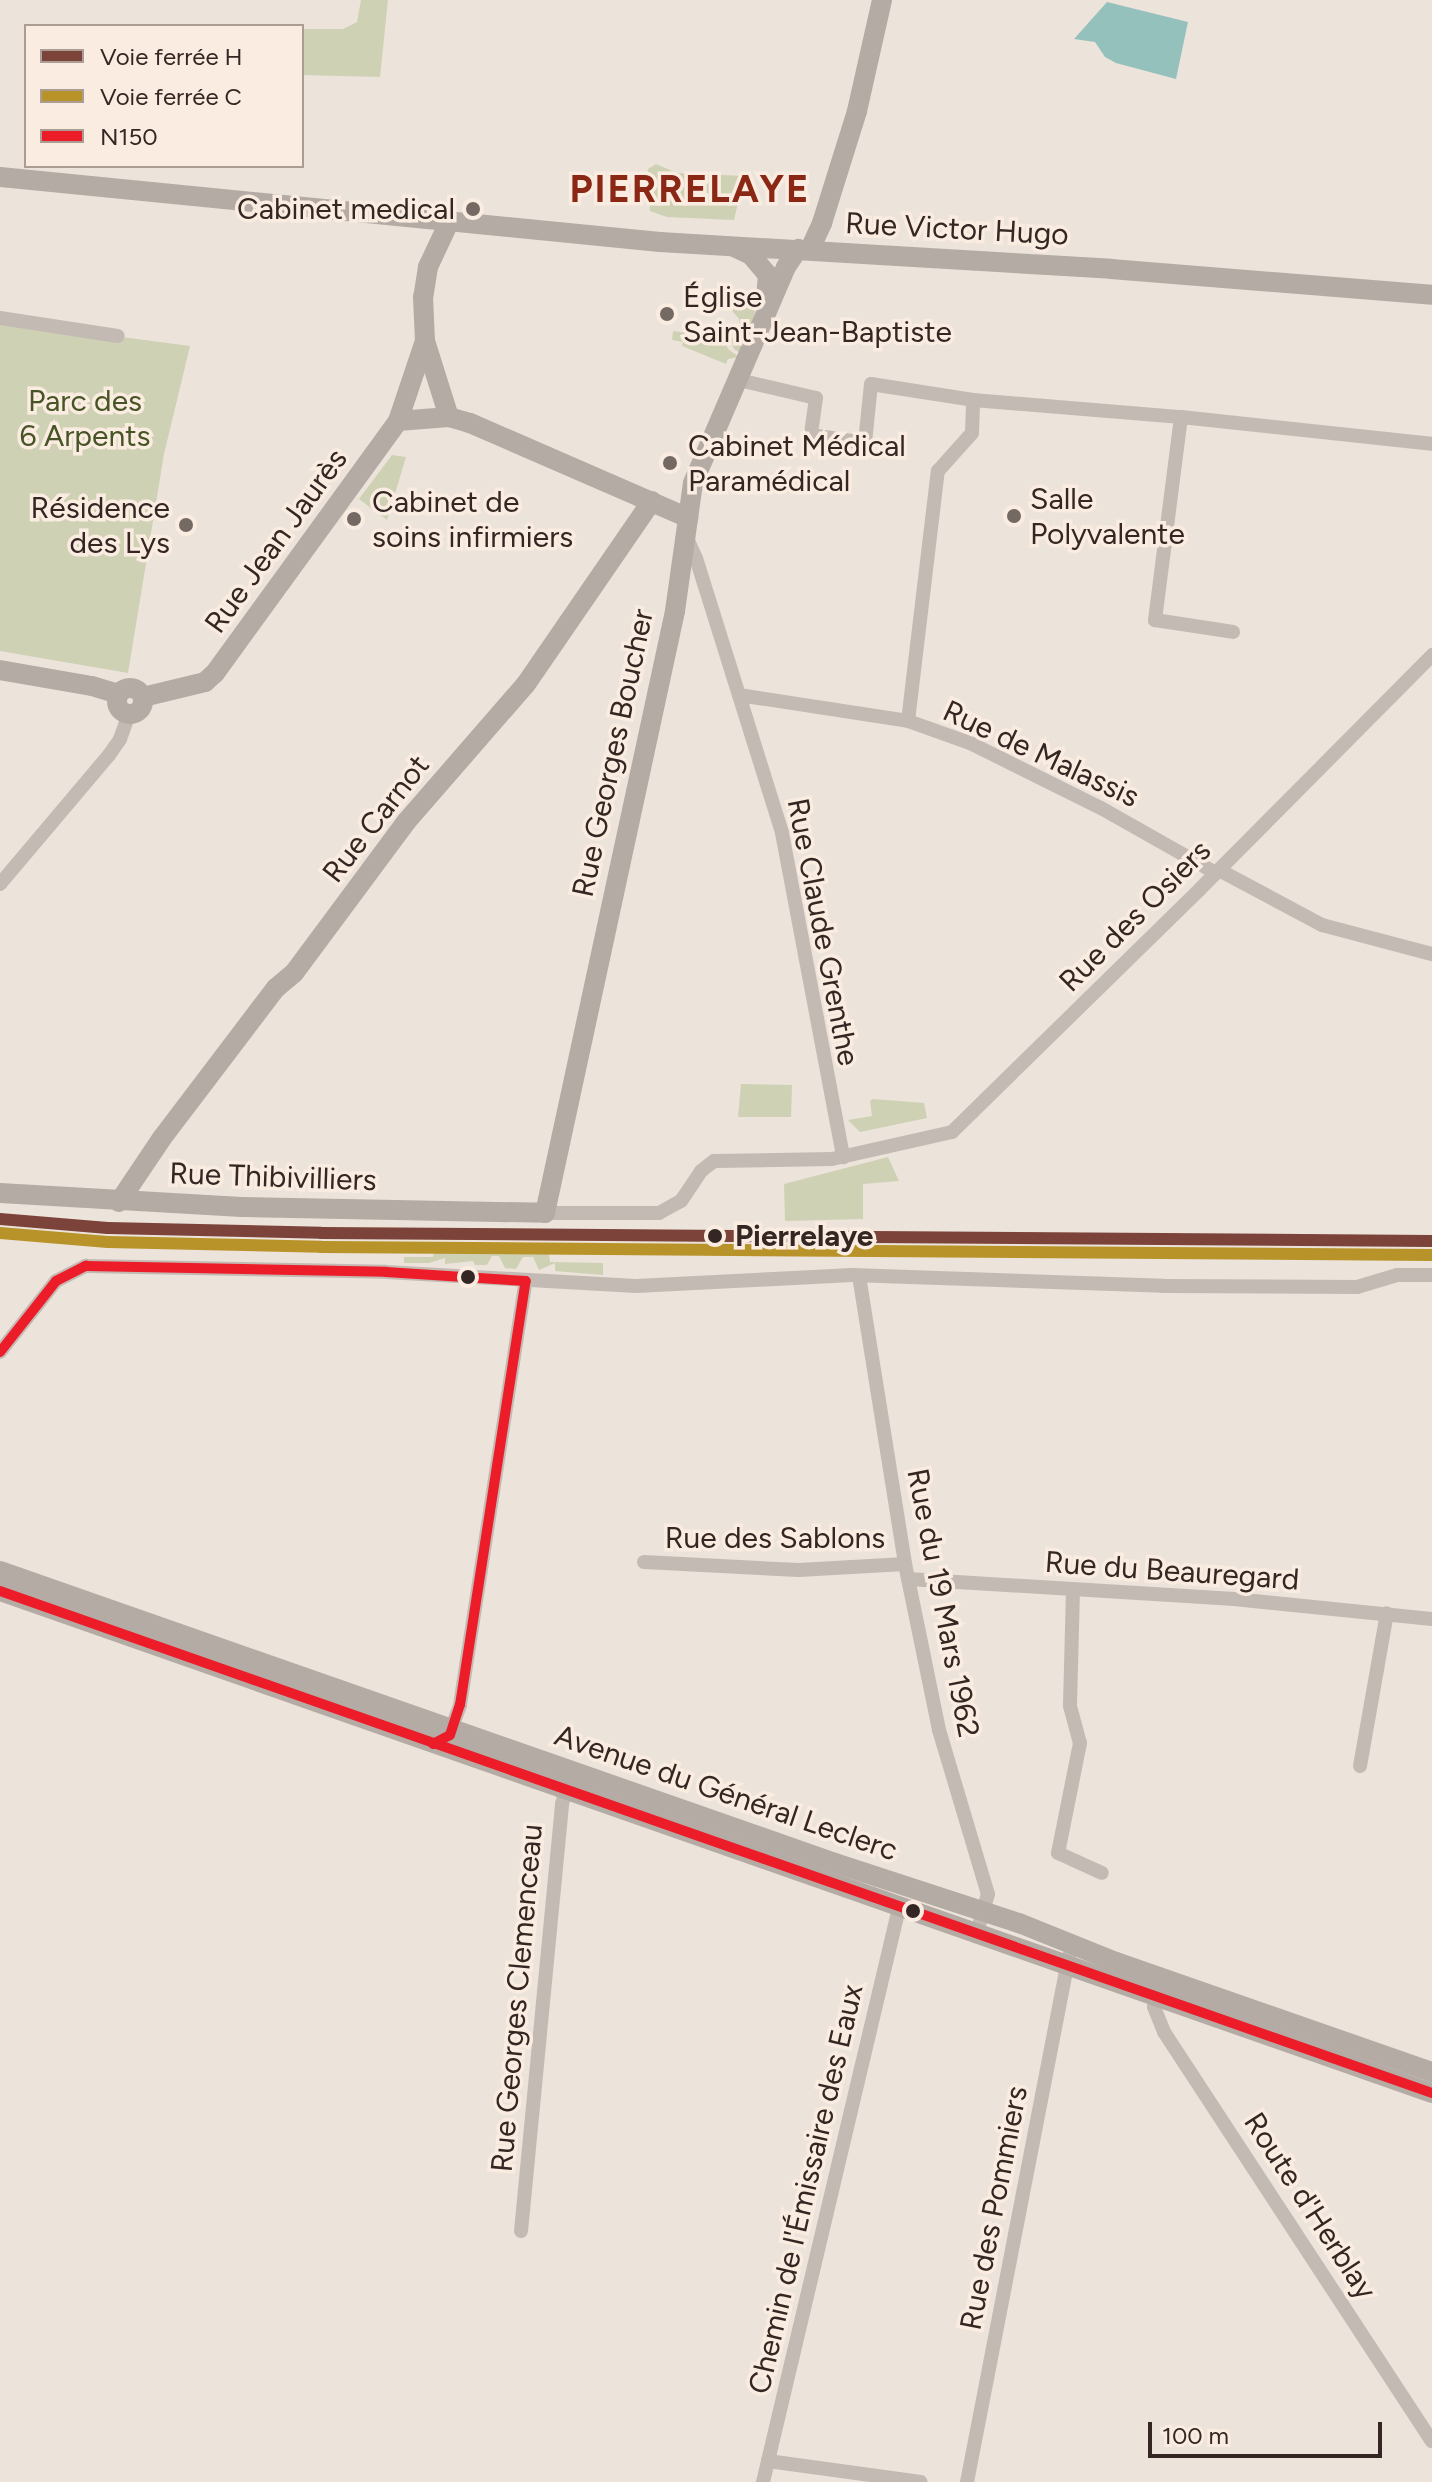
<!DOCTYPE html>
<html>
<head>
<meta charset="utf-8">
<style>
	body { margin:0 }
	#map { position:relative; width:1432px; height:2482px; overflow:hidden; background:#ece3db; font-family:Figtree,sans-serif }
	div>[style] { position:absolute }
	.green>* { inset:0; background:#ced1b3 }
	.water>* { inset:0; background:#95c1bd }
	.street>* { height:14px; margin:-7px; padding:0 7px; transform-origin:7px; border-radius:7px; background:#c4bab4 }
	.secondary>* { height:20px; margin:-10px; padding:0 10px; transform-origin:10px; border-radius:10px; background:#b5aba5 }
	.secondary>.ring { margin:-10px; padding:0; box-sizing:content-box; background:none; border:20px solid #b5aba5; border-radius:50% }
	.bus-1>* { height:10px; margin:-5px; padding:0 5px; transform-origin:5px; border-radius:5px; background:#ed1c29 }
	.rail-1>* { height:12px; margin:-6px; padding:0 6px; transform-origin:6px; border-radius:6px; background:#7b4339 }
	.rail-2>* { height:12px; margin:-6px; padding:0 6px; transform-origin:6px; border-radius:6px; background:#b89329 }
	.dots>* { width:22px; height:22px; translate:-50% -50%; box-sizing:border-box; border:4px solid #faece0; border-radius:50% }
	span { translate:-50% -50%; white-space:nowrap; text-align:center; line-height:1.15; -webkit-text-stroke:7px #faece0; paint-order:stroke }
	.poi-label { font-size:30px; color:#342723 }
	.right { translate:-100% -50%; text-align:right }
	.left { translate:0 -50%; text-align:left }
	.street-label { font-size:30px; color:#342723 }
	.park-label { font-size:30px; color:#475425 }
	.stop-label { font-size:30px; color:#342723; font-weight:700 }
	.district-label { font-size:38px; color:#8a2815; font-weight:700; letter-spacing:2px }
	.legend { position:absolute; left:24px; top:24px; width:280px; height:144px; box-sizing:border-box; background:#faece0; border:2px solid #ab9d94; margin:0; padding:10px 14px; list-style:none; font-size:24px; color:#342723 }
	.legend li { display:flex; align-items:center; gap:16px; height:40px }
	.legend b { width:40px; border:2px solid #ab9d94 }
	.scale { position:absolute; left:1148px; top:2422px; width:234px; height:36px; box-sizing:border-box; border:4px solid #342723; border-top:0; padding-left:10px; font-size:24px; line-height:28px; white-space:nowrap; color:#342723; -webkit-text-stroke:6px #faece0; paint-order:stroke }
</style>
</head>
<body>
<div id="map">
	<div class="green">
		<div style="clip-path:polygon(361px 0,388px 0,380px 77px,302px 75px,302px 29px,343px 29px,357px 22px)"></div>
		<div style="clip-path:polygon(656px 164px,677px 173px,744px 176px,734px 220px,667px 217px,650px 211px,648px 169px)"></div>
		<div style="clip-path:polygon(714px 297px,757px 305px,743px 355px,734px 349px,729px 338px,736px 338px,740px 333px,739px 319px,730px 308px,713px 303px)"></div>
		<div style="clip-path:polygon(0 321px,190px 346px,164px 454px,128px 673px,0 651px)"></div>
		<div style="clip-path:polygon(673px 331px,723px 338px,728px 349px,739px 357px,728px 359px,726px 364px,682px 346px,683px 342px,672px 340px)"></div>
		<div style="clip-path:polygon(392px 455px,406px 457px,387px 520px,359px 499px)"></div>
		<div style="clip-path:polygon(741px 1084px,792px 1085px,791px 1117px,738px 1117px)"></div>
		<div style="clip-path:polygon(873px 1099px,924px 1103px,927px 1118px,860px 1132px,848px 1120px,872px 1116px,870px 1101px)"></div>
		<div style="clip-path:polygon(888px 1157px,899px 1181px,863px 1184px,863px 1219px,785px 1221px,784px 1184px)"></div>
		<div style="clip-path:polygon(434px 1252px,549px 1254px,550px 1262px,603px 1263px,603px 1275px,555px 1271px,555px 1263px,539px 1270px,533px 1257px,523px 1257px,516px 1269px,505px 1268px,499px 1256px,492px 1256px,487px 1265px,475px 1265px,473px 1261px,445px 1264px,445px 1258px,429px 1263px,404px 1263px,404px 1257px,433px 1257px)"></div>
	</div>
	<div class="water">
		<div style="clip-path:polygon(1107px 2px,1188px 22px,1176px 79px,1116px 63px,1105px 57px,1095px 42px,1074px 39px)"></div>
	</div>
	<div class="street">
		<div style="left:0;top:318px;width:119px;rotate:8.7deg"></div>
		<div style="left:739px;top:380px;width:79px;rotate:13.2deg"></div>
		<div style="left:816px;top:398px;width:37px;rotate:98deg"></div>
		<div style="left:811px;top:435px;width:55px;rotate:8.4deg"></div>
		<div style="left:865px;top:443px;width:59px;rotate:-84.2deg"></div>
		<div style="left:871px;top:384px;width:103px;rotate:8.9deg"></div>
		<div style="left:973px;top:400px;width:209px;rotate:4.7deg"></div>
		<div style="left:1181px;top:417px;width:252px;rotate:6.1deg"></div>
		<div style="left:1181px;top:417px;width:205px;rotate:97.3deg"></div>
		<div style="left:1155px;top:620px;width:79px;rotate:8.7deg"></div>
		<div style="left:686px;top:536px;width:24px;rotate:66deg"></div>
		<div style="left:696px;top:558px;width:288px;rotate:72.6deg"></div>
		<div style="left:782px;top:833px;width:330px;rotate:79.3deg"></div>
		<div style="left:739px;top:695px;width:171px;rotate:8.7deg"></div>
		<div style="left:908px;top:721px;width:66px;rotate:19.5deg"></div>
		<div style="left:970px;top:743px;width:146px;rotate:26.4deg"></div>
		<div style="left:1101px;top:808px;width:132px;rotate:29.5deg"></div>
		<div style="left:908px;top:721px;width:252px;rotate:-83.2deg"></div>
		<div style="left:938px;top:471px;width:51px;rotate:-48.2deg"></div>
		<div style="left:972px;top:433px;width:33px;rotate:-88deg"></div>
		<div style="left:1219px;top:870px;width:117px;rotate:28.1deg"></div>
		<div style="left:1322px;top:925px;width:114px;rotate:14.8deg"></div>
		<div style="left:0;top:884px;width:169px;rotate:-49.8deg"></div>
		<div style="left:109px;top:755px;width:19px;rotate:-55deg"></div>
		<div style="left:120px;top:739px;width:27px;rotate:-70deg"></div>
		<div style="left:545px;top:1213px;width:114px"></div>
		<div style="left:659px;top:1213px;width:25px;rotate:-29deg"></div>
		<div style="left:681px;top:1201px;width:36px;rotate:-56deg"></div>
		<div style="left:701px;top:1171px;width:16px;rotate:-38deg"></div>
		<div style="left:714px;top:1161px;width:118px;rotate:-1deg"></div>
		<div style="left:832px;top:1159px;width:123px;rotate:-12.7deg"></div>
		<div style="left:952px;top:1132px;width:347px;rotate:-44.4deg"></div>
		<div style="left:1200px;top:889px;width:330px;rotate:-45.2deg"></div>
		<div style="left:859px;top:1276px;width:292px;rotate:80.9deg"></div>
		<div style="left:905px;top:1564px;width:169px;rotate:78.4deg"></div>
		<div style="left:939px;top:1730px;width:171px;rotate:73.4deg"></div>
		<div style="left:988px;top:1894px;width:44px;rotate:105.9deg"></div>
		<div style="left:0;top:1352px;width:90px;rotate:-51.7deg"></div>
		<div style="left:56px;top:1281px;width:34px;rotate:-27deg"></div>
		<div style="left:86px;top:1266px;width:300px;rotate:1.1deg"></div>
		<div style="left:386px;top:1272px;width:250px;rotate:3.2deg"></div>
		<div style="left:636px;top:1286px;width:216px;rotate:-2.9deg"></div>
		<div style="left:852px;top:1275px;width:311px;rotate:2deg"></div>
		<div style="left:1163px;top:1286px;width:194px;rotate:0.3deg"></div>
		<div style="left:1357px;top:1287px;width:42px;rotate:-16.7deg"></div>
		<div style="left:1397px;top:1275px;width:35px"></div>
		<div style="left:644px;top:1562px;width:155px;rotate:3deg"></div>
		<div style="left:799px;top:1570px;width:106px;rotate:-3.2deg"></div>
		<div style="left:908px;top:1579px;width:327px;rotate:3.5deg"></div>
		<div style="left:1234px;top:1599px;width:199px;rotate:5.8deg"></div>
		<div style="left:1073px;top:1590px;width:116px;rotate:91.5deg"></div>
		<div style="left:1070px;top:1706px;width:38px;rotate:75deg"></div>
		<div style="left:1080px;top:1743px;width:112px;rotate:101.3deg"></div>
		<div style="left:1058px;top:1853px;width:48px;rotate:24.4deg"></div>
		<div style="left:448px;top:1737px;width:34px;rotate:-69deg"></div>
		<div style="left:460px;top:1705px;width:429px;rotate:-81.2deg"></div>
		<div style="left:1360px;top:1766px;width:155px;rotate:-80deg"></div>
		<div style="left:1158px;top:1990px;width:17px;rotate:103deg"></div>
		<div style="left:1154px;top:2007px;width:27px;rotate:68deg"></div>
		<div style="left:1164px;top:2032px;width:489px;rotate:56.8deg"></div>
		<div style="left:521px;top:2231px;width:429px;rotate:-84.5deg"></div>
		<div style="left:562px;top:1804px;width:22px;rotate:-74deg"></div>
		<div style="left:768px;top:2461px;width:154px;rotate:7.8deg"></div>
		<div style="left:763px;top:2482px;width:590px;rotate:-76.67deg"></div>
		<div style="left:967px;top:2482px;width:536px;rotate:-79.03deg"></div>
	</div>
	<div class="secondary">
		<div style="left:0;top:177px;width:663px;rotate:5.62deg"></div>
		<div style="left:660px;top:242px;width:452px;rotate:3.4deg"></div>
		<div style="left:1111px;top:269px;width:322px;rotate:4.6deg"></div>
		<div style="left:450px;top:220px;width:52px;rotate:115.1deg"></div>
		<div style="left:428px;top:267px;width:30px;rotate:99deg"></div>
		<div style="left:423px;top:297px;width:44px;rotate:87.4deg"></div>
		<div style="left:425px;top:341px;width:80px;rotate:72.5deg"></div>
		<div style="left:449px;top:417px;width:22px;rotate:16deg"></div>
		<div style="left:470px;top:423px;width:238px;rotate:23.5deg"></div>
		<div style="left:736px;top:248px;width:17px;rotate:25deg"></div>
		<div style="left:751px;top:255px;width:26px;rotate:50deg"></div>
		<div style="left:768px;top:275px;width:25px;rotate:95deg"></div>
		<div style="left:810px;top:249px;width:29px;rotate:-65deg"></div>
		<div style="left:822px;top:223px;width:117px;rotate:-72.6deg"></div>
		<div style="left:857px;top:111px;width:114px;rotate:-77.3deg"></div>
		<div style="left:398px;top:421px;width:51px;rotate:-4.5deg"></div>
		<div style="left:0;top:670px;width:93px;rotate:9.9deg"></div>
		<div style="left:92px;top:686px;width:28px;rotate:17deg"></div>
		<div class="ring" style="left:117px;top:688px;width:6px;height:6px"></div>
		<div style="left:143px;top:697px;width:64px;rotate:-13.6deg"></div>
		<div style="left:205px;top:682px;width:13px;rotate:-42deg"></div>
		<div style="left:215px;top:673px;width:311px;rotate:-54deg"></div>
		<div style="left:398px;top:421px;width:84px;rotate:-71.4deg"></div>
		<div style="left:0;top:1193px;width:242px;rotate:3.3deg"></div>
		<div style="left:242px;top:1207px;width:303px;rotate:1.1deg"></div>
		<div style="left:545px;top:1213px;width:616px;rotate:-77.81deg"></div>
		<div style="left:675px;top:611px;width:129px;rotate:-82deg"></div>
		<div style="left:693px;top:483px;width:235px;rotate:-66.7deg"></div>
		<div style="left:786px;top:267px;width:22px;rotate:-56deg"></div>
		<div style="left:119px;top:1202px;width:77px;rotate:-56.1deg"></div>
		<div style="left:162px;top:1138px;width:188px;rotate:-52.8deg"></div>
		<div style="left:276px;top:988px;width:23px;rotate:-40deg"></div>
		<div style="left:294px;top:973px;width:188px;rotate:-53.4deg"></div>
		<div style="left:406px;top:822px;width:183px;rotate:-49deg"></div>
		<div style="left:526px;top:684px;width:222px;rotate:-55.5deg"></div>
		<div style="left:0;top:1571px;width:885px;rotate:19.27deg"></div>
		<div style="left:835px;top:1863px;width:194px;rotate:18.1deg"></div>
		<div style="left:1019px;top:1923px;width:105px;rotate:21.9deg"></div>
		<div style="left:1116px;top:1962px;width:335px;rotate:19.2deg"></div>
		<div style="left:0;top:1591px;width:1517px;rotate:19.32deg"></div>
	</div>
	<div class="bus-1">
		<div style="left:0;top:1352px;width:90px;rotate:-51.7deg"></div>
		<div style="left:56px;top:1281px;width:34px;rotate:-27deg"></div>
		<div style="left:86px;top:1266px;width:300px;rotate:1.1deg"></div>
		<div style="left:386px;top:1272px;width:140px;rotate:3.7deg"></div>
		<div style="left:0;top:1591px;width:1517px;rotate:19.32deg"></div>
		<div style="left:433px;top:1744px;width:19px;rotate:-28deg"></div>
		<div style="left:450px;top:1735px;width:32px;rotate:-72deg"></div>
		<div style="left:460px;top:1705px;width:429px;rotate:-81.2deg"></div>
	</div>
	<div class="rail-1">
		<div style="left:0;top:1219px;width:108px;rotate:4.8deg"></div>
		<div style="left:108px;top:1228px;width:213px;rotate:1.3deg"></div>
		<div style="left:321px;top:1233px;width:1111px;rotate:0.41deg"></div>
	</div>
	<div class="rail-2">
		<div style="left:0;top:1233px;width:108px;rotate:4.8deg"></div>
		<div style="left:108px;top:1242px;width:213px;rotate:1.3deg"></div>
		<div style="left:321px;top:1247px;width:1111px;rotate:0.41deg"></div>
	</div>
	<div class="dots">
		<div style="left:473px;top:209px;background:#746963"></div>
		<div style="left:667px;top:314px;background:#746963"></div>
		<div style="left:670px;top:463px;background:#746963"></div>
		<div style="left:1014px;top:516px;background:#746963"></div>
		<div style="left:354px;top:519px;background:#746963"></div>
		<div style="left:186px;top:525px;background:#746963"></div>
		<div style="left:715px;top:1236px;background:#342723"></div>
		<div style="left:468px;top:1277px;background:#342723"></div>
		<div style="left:913px;top:1911px;background:#342723"></div>
	</div>
	<div class="poi-label">
		<span class="right" style="left:455px;top:209px">Cabinet medical</span>
		<span class="left" style="left:683px;top:314px">Église<br>Saint-Jean-Baptiste</span>
		<span class="left" style="left:688px;top:463px">Cabinet Médical<br>Paramédical</span>
		<span class="left" style="left:1030px;top:516px">Salle<br>Polyvalente</span>
		<span class="left" style="left:372px;top:519px">Cabinet de<br>soins infirmiers</span>
		<span class="right" style="left:170px;top:525px">Résidence<br>des Lys</span>
	</div>
	<div class="street-label">
		<span style="left:957px;top:229px;rotate:3deg">Rue Victor Hugo</span>
		<span style="left:276px;top:541px;rotate:-54deg">Rue Jean Jaurès</span>
		<span style="left:613px;top:753px;rotate:-78deg">Rue Georges Boucher</span>
		<span style="left:1041px;top:754px;rotate:25deg">Rue de Malassis</span>
		<span style="left:376px;top:819px;rotate:-52deg">Rue Carnot</span>
		<span style="left:1135px;top:916px;rotate:-45deg">Rue des Osiers</span>
		<span style="left:823px;top:932px;rotate:79deg">Rue Claude Grenthe</span>
		<span style="left:273px;top:1177px;rotate:2deg">Rue Thibivilliers</span>
		<span style="left:775px;top:1538px">Rue des Sablons</span>
		<span style="left:1172px;top:1571px;rotate:4deg">Rue du Beauregard</span>
		<span style="left:943px;top:1603px;rotate:79deg">Rue du 19 Mars 1962</span>
		<span style="left:726px;top:1793px;rotate:19deg">Avenue du Général Leclerc</span>
		<span style="left:517px;top:1998px;rotate:-85deg">Rue Georges Clemenceau</span>
		<span style="left:806px;top:2189px;rotate:-77deg">Chemin de l'Émissaire des Eaux</span>
		<span style="left:1310px;top:2206px;rotate:57deg">Route d'Herblay</span>
		<span style="left:994px;top:2208px;rotate:-79deg">Rue des Pommiers</span>
	</div>
	<div class="park-label">
		<span style="left:85px;top:418px">Parc des<br>6 Arpents</span>
	</div>
	<div class="stop-label">
		<span class="left" style="left:735px;top:1236px">Pierrelaye</span>
	</div>
	<div class="district-label">
		<span style="left:690px;top:190px">PIERRELAYE</span>
	</div>
	<ul class="legend">
	<li><b style="height:10px;background:#7b4339"></b>Voie ferrée H</li>
	<li><b style="height:10px;background:#b89329"></b>Voie ferrée C</li>
	<li><b style="height:10px;background:#ed1c29"></b>N150</li>
	</ul>
	<div class="scale">100 m</div>
</div>
</body>
</html>
